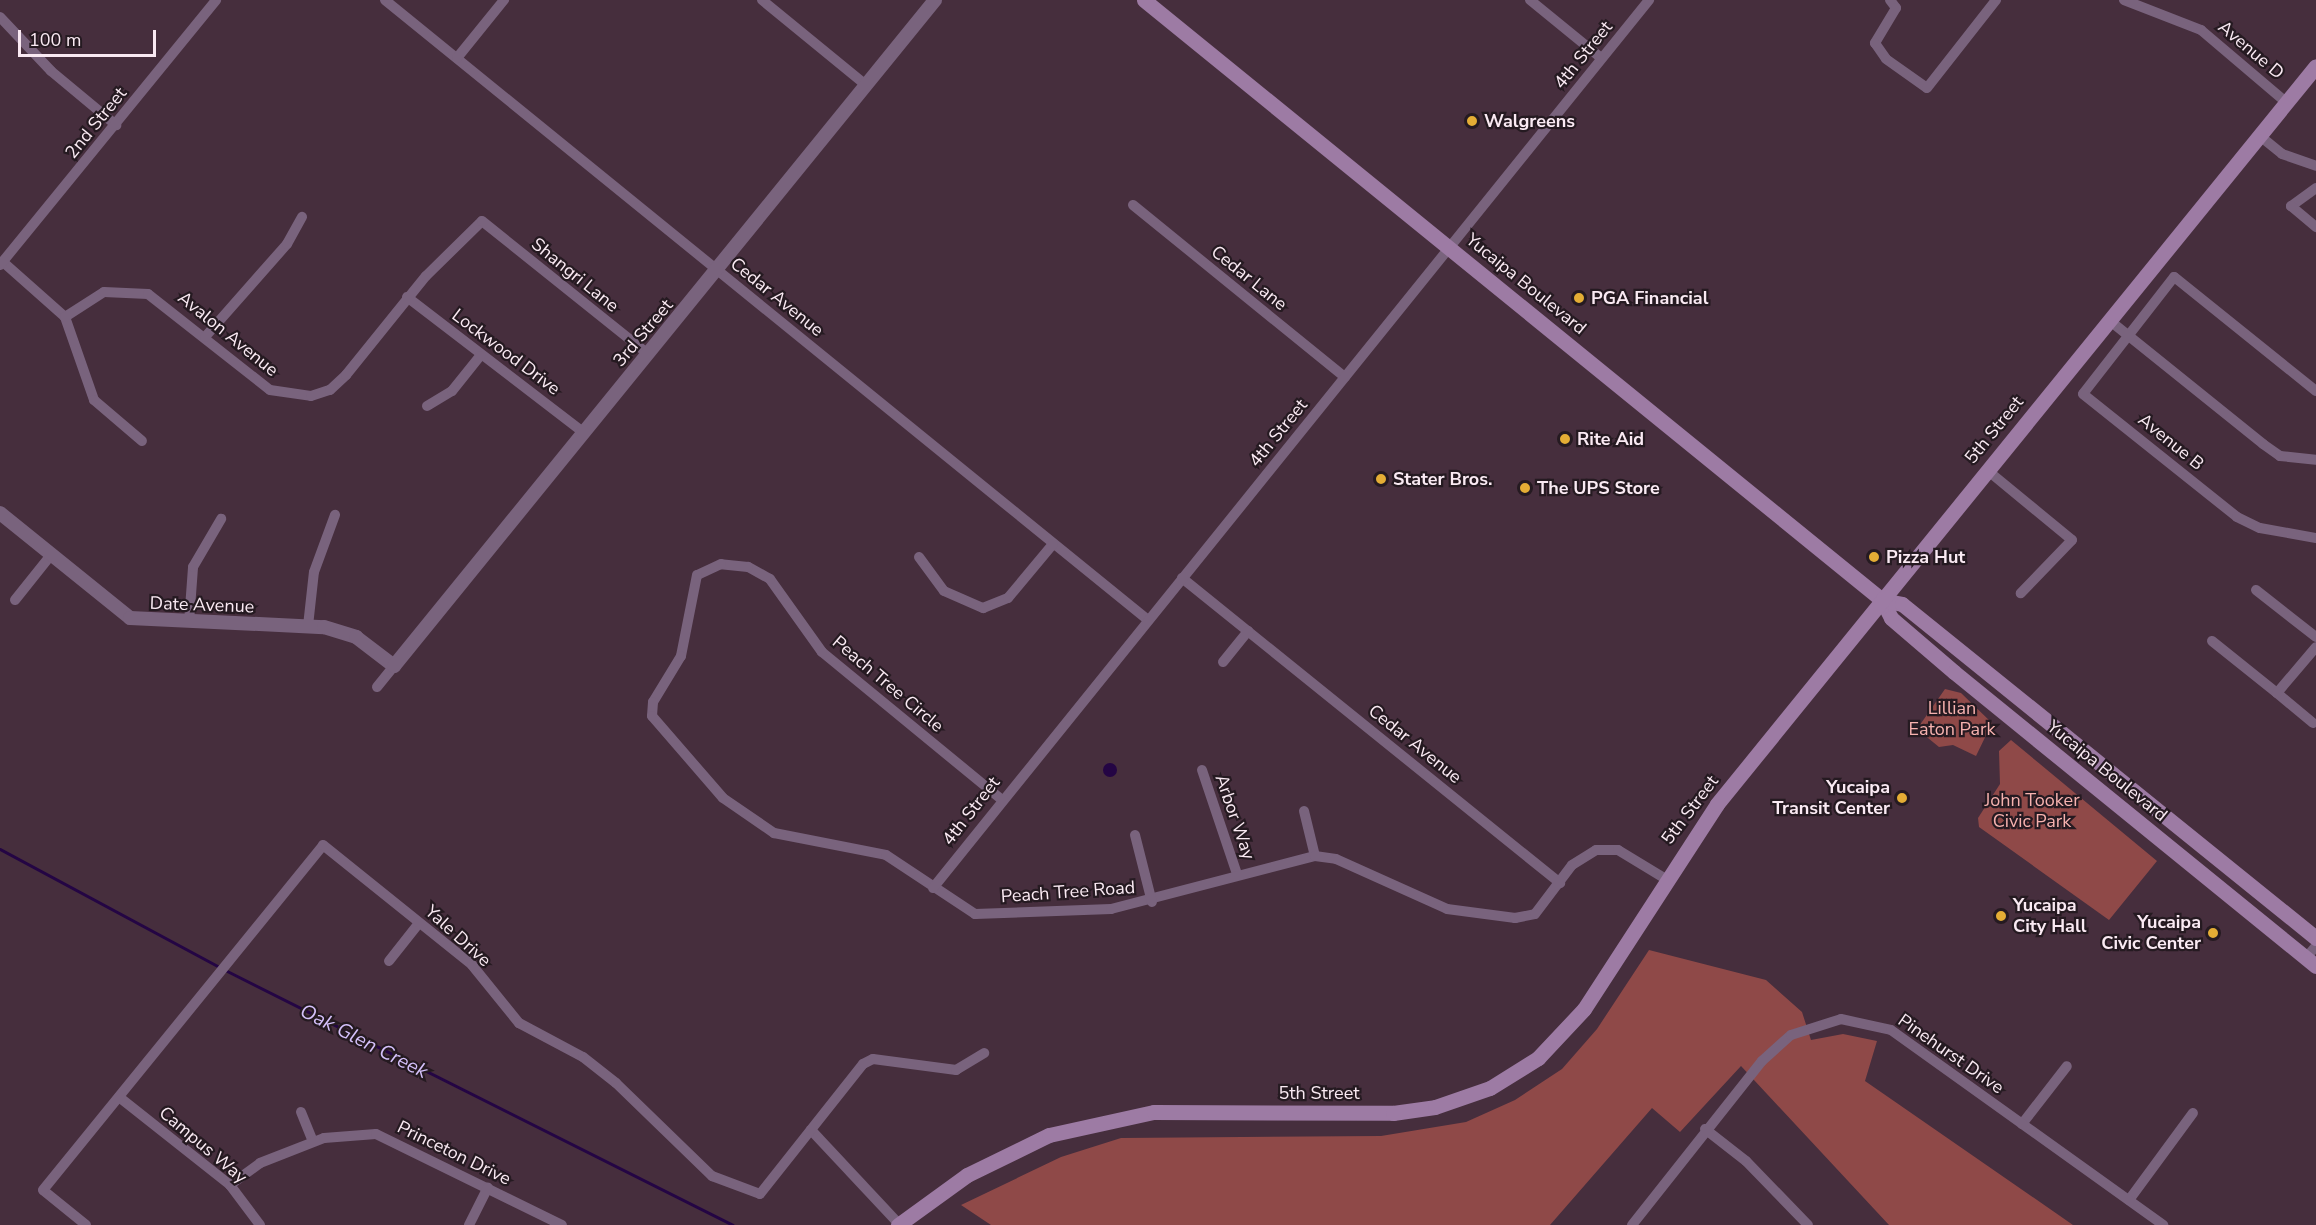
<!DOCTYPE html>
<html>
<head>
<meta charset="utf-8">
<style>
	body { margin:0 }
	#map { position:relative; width:2316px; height:1225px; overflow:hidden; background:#462e3d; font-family:"Nunito Sans",sans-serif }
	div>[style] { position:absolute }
	.green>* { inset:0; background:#8f4948 }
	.water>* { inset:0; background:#240544 }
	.round { border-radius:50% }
	.stream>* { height:3px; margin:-1.5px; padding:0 1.5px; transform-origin:1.5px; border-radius:1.5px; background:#240544 }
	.minor>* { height:10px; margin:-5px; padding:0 5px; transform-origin:5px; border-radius:5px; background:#79637d }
	.tertiary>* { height:14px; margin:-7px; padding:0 7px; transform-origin:7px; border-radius:7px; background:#79637d }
	.secondary>* { height:15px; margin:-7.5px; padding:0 7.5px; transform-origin:7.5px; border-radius:7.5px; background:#9d7ba4 }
	.dots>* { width:16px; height:16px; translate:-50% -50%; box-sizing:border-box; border:3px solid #251a21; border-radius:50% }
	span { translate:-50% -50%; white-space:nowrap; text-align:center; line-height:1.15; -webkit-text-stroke:4.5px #251a21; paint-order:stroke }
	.street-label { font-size:18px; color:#faeaf3 }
	.poi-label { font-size:18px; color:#faeaf3; font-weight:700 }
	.left { translate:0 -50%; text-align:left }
	.right { translate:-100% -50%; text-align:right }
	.park-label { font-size:18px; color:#f7b2af }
	.water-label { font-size:20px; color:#d4c0fa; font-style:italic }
	.scale { position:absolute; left:18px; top:30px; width:138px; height:27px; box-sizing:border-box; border:3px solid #faeaf3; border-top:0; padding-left:8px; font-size:18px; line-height:21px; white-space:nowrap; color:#faeaf3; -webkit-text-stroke:4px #251a21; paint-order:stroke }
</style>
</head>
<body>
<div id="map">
	<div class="green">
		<div style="clip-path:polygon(1945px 689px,1961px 693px,1992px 723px,1976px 756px,1953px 745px,1939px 747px,1917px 729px)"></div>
		<div style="clip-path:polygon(2011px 740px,2157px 861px,2109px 920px,1979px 827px,1978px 818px,2000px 784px,1999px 751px)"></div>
		<div style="clip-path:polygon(1649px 950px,1766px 980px,1802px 1012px,1811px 1040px,1843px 1034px,1877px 1041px,1865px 1081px,2073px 1225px,1889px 1225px,1741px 1066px,1680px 1132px,1652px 1108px,1550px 1225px,991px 1225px,961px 1205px,1061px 1157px,1121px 1138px,1381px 1136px,1466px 1122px,1515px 1100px,1562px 1069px,1597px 1029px)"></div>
	</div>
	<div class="water">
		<div class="round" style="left:1103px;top:763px;width:14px;height:14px"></div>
	</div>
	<div class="stream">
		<div style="left:0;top:849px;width:249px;rotate:28.3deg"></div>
		<div style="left:225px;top:970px;width:568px;rotate:26.66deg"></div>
	</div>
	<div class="minor">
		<div style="left:385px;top:0;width:983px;rotate:39.1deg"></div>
		<div style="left:762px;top:0;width:134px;rotate:39.3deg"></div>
		<div style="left:1530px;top:0;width:92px;rotate:39.2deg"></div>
		<div style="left:1890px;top:0;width:10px;rotate:53deg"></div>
		<div style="left:1896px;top:8px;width:41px;rotate:121deg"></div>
		<div style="left:1875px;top:43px;width:19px;rotate:55deg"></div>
		<div style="left:1886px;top:59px;width:50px;rotate:35.3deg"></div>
		<div style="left:1927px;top:88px;width:112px;rotate:-51.9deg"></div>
		<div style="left:2124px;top:0;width:83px;rotate:21.3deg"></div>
		<div style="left:2201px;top:30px;width:113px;rotate:40.3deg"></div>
		<div style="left:0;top:17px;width:74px;rotate:46.6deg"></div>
		<div style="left:51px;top:71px;width:85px;rotate:39.7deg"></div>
		<div style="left:457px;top:58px;width:75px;rotate:-51deg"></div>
		<div style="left:2260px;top:136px;width:28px;rotate:39deg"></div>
		<div style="left:2282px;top:154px;width:36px;rotate:19deg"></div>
		<div style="left:2316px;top:188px;width:31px;rotate:144deg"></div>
		<div style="left:2291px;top:206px;width:33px;rotate:40deg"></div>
		<div style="left:1133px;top:205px;width:273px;rotate:39.1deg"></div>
		<div style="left:3px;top:262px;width:83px;rotate:41.6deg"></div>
		<div style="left:65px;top:317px;width:88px;rotate:70.7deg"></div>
		<div style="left:94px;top:400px;width:63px;rotate:40.5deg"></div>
		<div style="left:0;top:265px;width:342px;rotate:-50.8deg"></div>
		<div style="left:407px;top:297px;width:223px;rotate:37.5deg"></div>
		<div style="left:65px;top:317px;width:46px;rotate:-32.7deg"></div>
		<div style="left:104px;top:292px;width:44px;rotate:2.6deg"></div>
		<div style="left:148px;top:294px;width:155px;rotate:38.2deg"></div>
		<div style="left:270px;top:390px;width:41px;rotate:8.3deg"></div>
		<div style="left:311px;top:396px;width:20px;rotate:-18deg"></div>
		<div style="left:330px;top:390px;width:22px;rotate:-43deg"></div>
		<div style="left:346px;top:375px;width:127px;rotate:-51.1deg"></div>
		<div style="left:426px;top:276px;width:78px;rotate:-44.5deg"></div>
		<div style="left:482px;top:221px;width:213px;rotate:38.7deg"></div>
		<div style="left:2109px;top:320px;width:198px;rotate:38.8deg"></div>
		<div style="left:2263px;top:444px;width:21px;rotate:35deg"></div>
		<div style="left:2280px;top:456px;width:36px;rotate:6deg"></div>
		<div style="left:205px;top:337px;width:124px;rotate:-48.6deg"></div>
		<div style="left:287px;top:244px;width:31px;rotate:-61deg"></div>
		<div style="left:2316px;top:391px;width:182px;rotate:-141.2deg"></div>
		<div style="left:2174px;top:277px;width:148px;rotate:127.9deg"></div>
		<div style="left:2083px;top:394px;width:197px;rotate:38.6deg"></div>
		<div style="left:2237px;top:517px;width:25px;rotate:26deg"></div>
		<div style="left:2260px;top:528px;width:57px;rotate:10.1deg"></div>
		<div style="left:427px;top:406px;width:29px;rotate:-31deg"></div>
		<div style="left:452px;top:391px;width:45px;rotate:-51.3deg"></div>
		<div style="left:1987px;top:470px;width:110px;rotate:39.5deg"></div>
		<div style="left:2072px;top:540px;width:74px;rotate:133.9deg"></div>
		<div style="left:919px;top:557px;width:42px;rotate:53.7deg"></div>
		<div style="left:944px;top:591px;width:43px;rotate:23.6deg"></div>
		<div style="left:983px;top:608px;width:27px;rotate:-22deg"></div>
		<div style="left:1008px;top:598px;width:70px;rotate:-50.2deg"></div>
		<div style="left:1182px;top:578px;width:486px;rotate:38.9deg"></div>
		<div style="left:2256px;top:590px;width:76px;rotate:38.1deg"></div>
		<div style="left:15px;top:600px;width:58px;rotate:-51.3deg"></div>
		<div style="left:189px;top:622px;width:55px;rotate:-85.8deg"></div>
		<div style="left:193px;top:567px;width:56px;rotate:-59.7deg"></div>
		<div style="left:308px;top:626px;width:54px;rotate:-83.7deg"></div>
		<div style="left:314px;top:572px;width:61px;rotate:-69.8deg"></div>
		<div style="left:2212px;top:641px;width:83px;rotate:38.7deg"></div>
		<div style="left:1223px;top:662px;width:40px;rotate:-51deg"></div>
		<div style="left:377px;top:687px;width:27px;rotate:-51deg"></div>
		<div style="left:2313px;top:723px;width:47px;rotate:-140.2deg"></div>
		<div style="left:2277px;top:693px;width:60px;rotate:-49.7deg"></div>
		<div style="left:1202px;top:770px;width:110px;rotate:71.4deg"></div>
		<div style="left:1001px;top:799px;width:232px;rotate:-140.6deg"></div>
		<div style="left:822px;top:652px;width:90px;rotate:-125.5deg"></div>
		<div style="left:770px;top:579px;width:25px;rotate:-151deg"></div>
		<div style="left:748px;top:567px;width:27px;rotate:-174deg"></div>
		<div style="left:721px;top:564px;width:26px;rotate:155deg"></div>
		<div style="left:697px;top:575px;width:83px;rotate:101.2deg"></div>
		<div style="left:681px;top:656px;width:54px;rotate:121.3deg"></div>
		<div style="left:653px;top:702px;width:14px;rotate:94deg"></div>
		<div style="left:652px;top:716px;width:108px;rotate:49.1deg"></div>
		<div style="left:723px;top:798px;width:62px;rotate:34.5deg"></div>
		<div style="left:774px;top:833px;width:114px;rotate:11.1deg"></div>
		<div style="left:886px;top:855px;width:107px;rotate:33.5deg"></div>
		<div style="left:975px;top:914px;width:136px;rotate:-2.1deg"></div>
		<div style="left:1111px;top:909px;width:211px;rotate:-14.6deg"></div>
		<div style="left:1304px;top:811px;width:46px;rotate:76.3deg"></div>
		<div style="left:1315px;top:856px;width:21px;rotate:8deg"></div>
		<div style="left:1336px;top:859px;width:122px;rotate:24.2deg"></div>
		<div style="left:1447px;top:909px;width:69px;rotate:7.5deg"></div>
		<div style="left:1515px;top:918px;width:20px;rotate:-11deg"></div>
		<div style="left:1535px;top:914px;width:61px;rotate:-52.9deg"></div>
		<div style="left:1572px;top:865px;width:28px;rotate:-32deg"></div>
		<div style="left:1596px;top:850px;width:22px"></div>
		<div style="left:1618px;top:850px;width:54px;rotate:31.3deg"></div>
		<div style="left:1135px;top:835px;width:69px;rotate:75.8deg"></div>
		<div style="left:933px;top:888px;width:1141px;rotate:-51.12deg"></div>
		<div style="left:2306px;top:958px;width:16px;rotate:-50deg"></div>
		<div style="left:389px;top:961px;width:48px;rotate:-51.7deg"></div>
		<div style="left:119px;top:1097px;width:142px;rotate:38.4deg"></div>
		<div style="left:230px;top:1185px;width:50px;rotate:53.1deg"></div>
		<div style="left:301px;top:1112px;width:32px;rotate:68deg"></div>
		<div style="left:2022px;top:1124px;width:73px;rotate:-52.2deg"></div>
		<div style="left:1705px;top:1129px;width:52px;rotate:38deg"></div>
		<div style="left:1746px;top:1161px;width:89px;rotate:45.9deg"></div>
		<div style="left:811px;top:1130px;width:130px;rotate:46.9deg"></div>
		<div style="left:230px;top:1185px;width:37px;rotate:-36deg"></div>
		<div style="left:260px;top:1163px;width:69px;rotate:-21.3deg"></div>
		<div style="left:324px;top:1138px;width:52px;rotate:-4.4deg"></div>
		<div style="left:376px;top:1134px;width:207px;rotate:26.1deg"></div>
		<div style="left:2129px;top:1200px;width:108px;rotate:-53.7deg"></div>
		<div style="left:86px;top:1225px;width:55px;rotate:-140.9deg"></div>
		<div style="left:43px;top:1190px;width:444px;rotate:-50.9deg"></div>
		<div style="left:323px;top:845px;width:191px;rotate:38.8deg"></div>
		<div style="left:472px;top:965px;width:75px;rotate:51deg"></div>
		<div style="left:519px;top:1023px;width:72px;rotate:28deg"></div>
		<div style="left:583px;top:1057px;width:42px;rotate:38.2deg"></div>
		<div style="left:616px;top:1083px;width:134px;rotate:44.1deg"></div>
		<div style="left:712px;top:1176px;width:51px;rotate:20.6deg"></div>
		<div style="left:760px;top:1194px;width:166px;rotate:-51.6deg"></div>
		<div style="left:863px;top:1064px;width:11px;rotate:-27deg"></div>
		<div style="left:873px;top:1059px;width:84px;rotate:7.5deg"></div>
		<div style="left:956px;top:1070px;width:33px;rotate:-31deg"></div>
		<div style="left:469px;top:1225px;width:42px;rotate:-63.4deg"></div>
		<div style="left:1632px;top:1225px;width:209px;rotate:-51.6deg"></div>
		<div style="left:1762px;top:1061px;width:39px;rotate:-42deg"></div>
		<div style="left:1791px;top:1035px;width:52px;rotate:-17.7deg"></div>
		<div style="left:1841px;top:1019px;width:51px;rotate:12.4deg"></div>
		<div style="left:1891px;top:1030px;width:335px;rotate:35.6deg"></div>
	</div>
	<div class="tertiary">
		<div style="left:0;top:513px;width:167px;rotate:38.9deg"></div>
		<div style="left:130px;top:618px;width:194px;rotate:2.7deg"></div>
		<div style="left:324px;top:627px;width:34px;rotate:17deg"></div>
		<div style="left:356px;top:637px;width:48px;rotate:37.3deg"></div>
		<div style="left:394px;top:666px;width:858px;rotate:-50.91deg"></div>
	</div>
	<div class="secondary">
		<div style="left:1144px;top:0;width:951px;rotate:39.11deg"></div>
		<div style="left:1882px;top:600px;width:20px;rotate:63deg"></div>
		<div style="left:1891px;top:618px;width:83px;rotate:40.6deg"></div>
		<div style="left:1954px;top:672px;width:466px;rotate:39.1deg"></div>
		<div style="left:1882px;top:600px;width:20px;rotate:11deg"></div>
		<div style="left:1902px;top:604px;width:532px;rotate:38.9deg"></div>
		<div style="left:898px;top:1225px;width:85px;rotate:-35.9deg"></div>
		<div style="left:967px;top:1175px;width:91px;rotate:-26deg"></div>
		<div style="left:1049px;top:1135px;width:107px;rotate:-12.4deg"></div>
		<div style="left:1154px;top:1112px;width:239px;rotate:0.2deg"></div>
		<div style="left:1393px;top:1113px;width:42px;rotate:-8.1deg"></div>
		<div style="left:1435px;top:1107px;width:58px;rotate:-19.1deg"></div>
		<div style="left:1490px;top:1088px;width:57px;rotate:-32deg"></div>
		<div style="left:1538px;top:1058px;width:67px;rotate:-46.8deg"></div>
		<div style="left:1584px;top:1009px;width:244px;rotate:-57deg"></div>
		<div style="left:1717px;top:804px;width:950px;rotate:-50.94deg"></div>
	</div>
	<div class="dots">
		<div style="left:1472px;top:121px;background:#e4ad35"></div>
		<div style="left:1579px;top:298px;background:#e4ad35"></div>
		<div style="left:1565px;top:439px;background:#e4ad35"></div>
		<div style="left:1381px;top:479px;background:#e4ad35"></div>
		<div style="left:1525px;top:488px;background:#e4ad35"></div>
		<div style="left:1874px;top:557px;background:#e4ad35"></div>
		<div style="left:1902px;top:798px;background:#e4ad35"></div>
		<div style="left:2001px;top:916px;background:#e4ad35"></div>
		<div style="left:2213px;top:933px;background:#e4ad35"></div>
	</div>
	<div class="street-label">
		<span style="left:2251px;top:50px;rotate:40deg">Avenue D</span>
		<span style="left:1583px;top:55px;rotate:-51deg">4th Street</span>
		<span style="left:96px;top:123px;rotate:-51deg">2nd Street</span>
		<span style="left:575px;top:275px;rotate:39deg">Shangri Lane</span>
		<span style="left:1249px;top:278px;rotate:39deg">Cedar Lane</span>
		<span style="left:1526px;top:284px;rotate:39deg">Yucaipa Boulevard</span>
		<span style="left:777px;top:297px;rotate:39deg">Cedar Avenue</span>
		<span style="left:643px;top:333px;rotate:-50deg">3rd Street</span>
		<span style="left:228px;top:334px;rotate:39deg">Avalon Avenue</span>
		<span style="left:506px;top:352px;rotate:37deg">Lockwood Drive</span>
		<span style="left:1994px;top:430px;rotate:-51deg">5th Street</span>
		<span style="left:1278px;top:433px;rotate:-51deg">4th Street</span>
		<span style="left:2171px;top:442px;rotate:39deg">Avenue B</span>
		<span style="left:202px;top:605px;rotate:2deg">Date Avenue</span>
		<span style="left:888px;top:684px;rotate:40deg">Peach Tree Circle</span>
		<span style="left:1415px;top:744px;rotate:39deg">Cedar Avenue</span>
		<span style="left:2107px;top:771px;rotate:39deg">Yucaipa Boulevard</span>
		<span style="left:1690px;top:810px;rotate:-53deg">5th Street</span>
		<span style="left:971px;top:811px;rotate:-52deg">4th Street</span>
		<span style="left:1235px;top:817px;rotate:71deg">Arbor Way</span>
		<span style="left:1068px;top:892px;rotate:-4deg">Peach Tree Road</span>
		<span style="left:458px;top:936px;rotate:42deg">Yale Drive</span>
		<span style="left:1951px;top:1054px;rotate:35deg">Pinehurst Drive</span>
		<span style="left:1319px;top:1093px">5th Street</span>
		<span style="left:203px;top:1145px;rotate:40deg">Campus Way</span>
		<span style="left:454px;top:1153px;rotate:26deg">Princeton Drive</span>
	</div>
	<div class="poi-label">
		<span class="left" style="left:1484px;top:121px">Walgreens</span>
		<span class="left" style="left:1591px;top:298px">PGA Financial</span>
		<span class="left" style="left:1577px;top:439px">Rite Aid</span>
		<span class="left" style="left:1393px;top:479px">Stater Bros.</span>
		<span class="left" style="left:1537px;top:488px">The UPS Store</span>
		<span class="left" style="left:1886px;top:557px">Pizza Hut</span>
		<span class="right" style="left:1890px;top:798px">Yucaipa<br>Transit Center</span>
		<span class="left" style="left:2013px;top:916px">Yucaipa<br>City Hall</span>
		<span class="right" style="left:2201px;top:933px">Yucaipa<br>Civic Center</span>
	</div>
	<div class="park-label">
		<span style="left:1952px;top:719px">Lillian<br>Eaton Park</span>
		<span style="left:2032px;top:811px">John Tooker<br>Civic Park</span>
	</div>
	<div class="water-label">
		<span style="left:364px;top:1041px;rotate:27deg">Oak Glen Creek</span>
	</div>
	<div class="scale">100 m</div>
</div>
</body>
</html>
